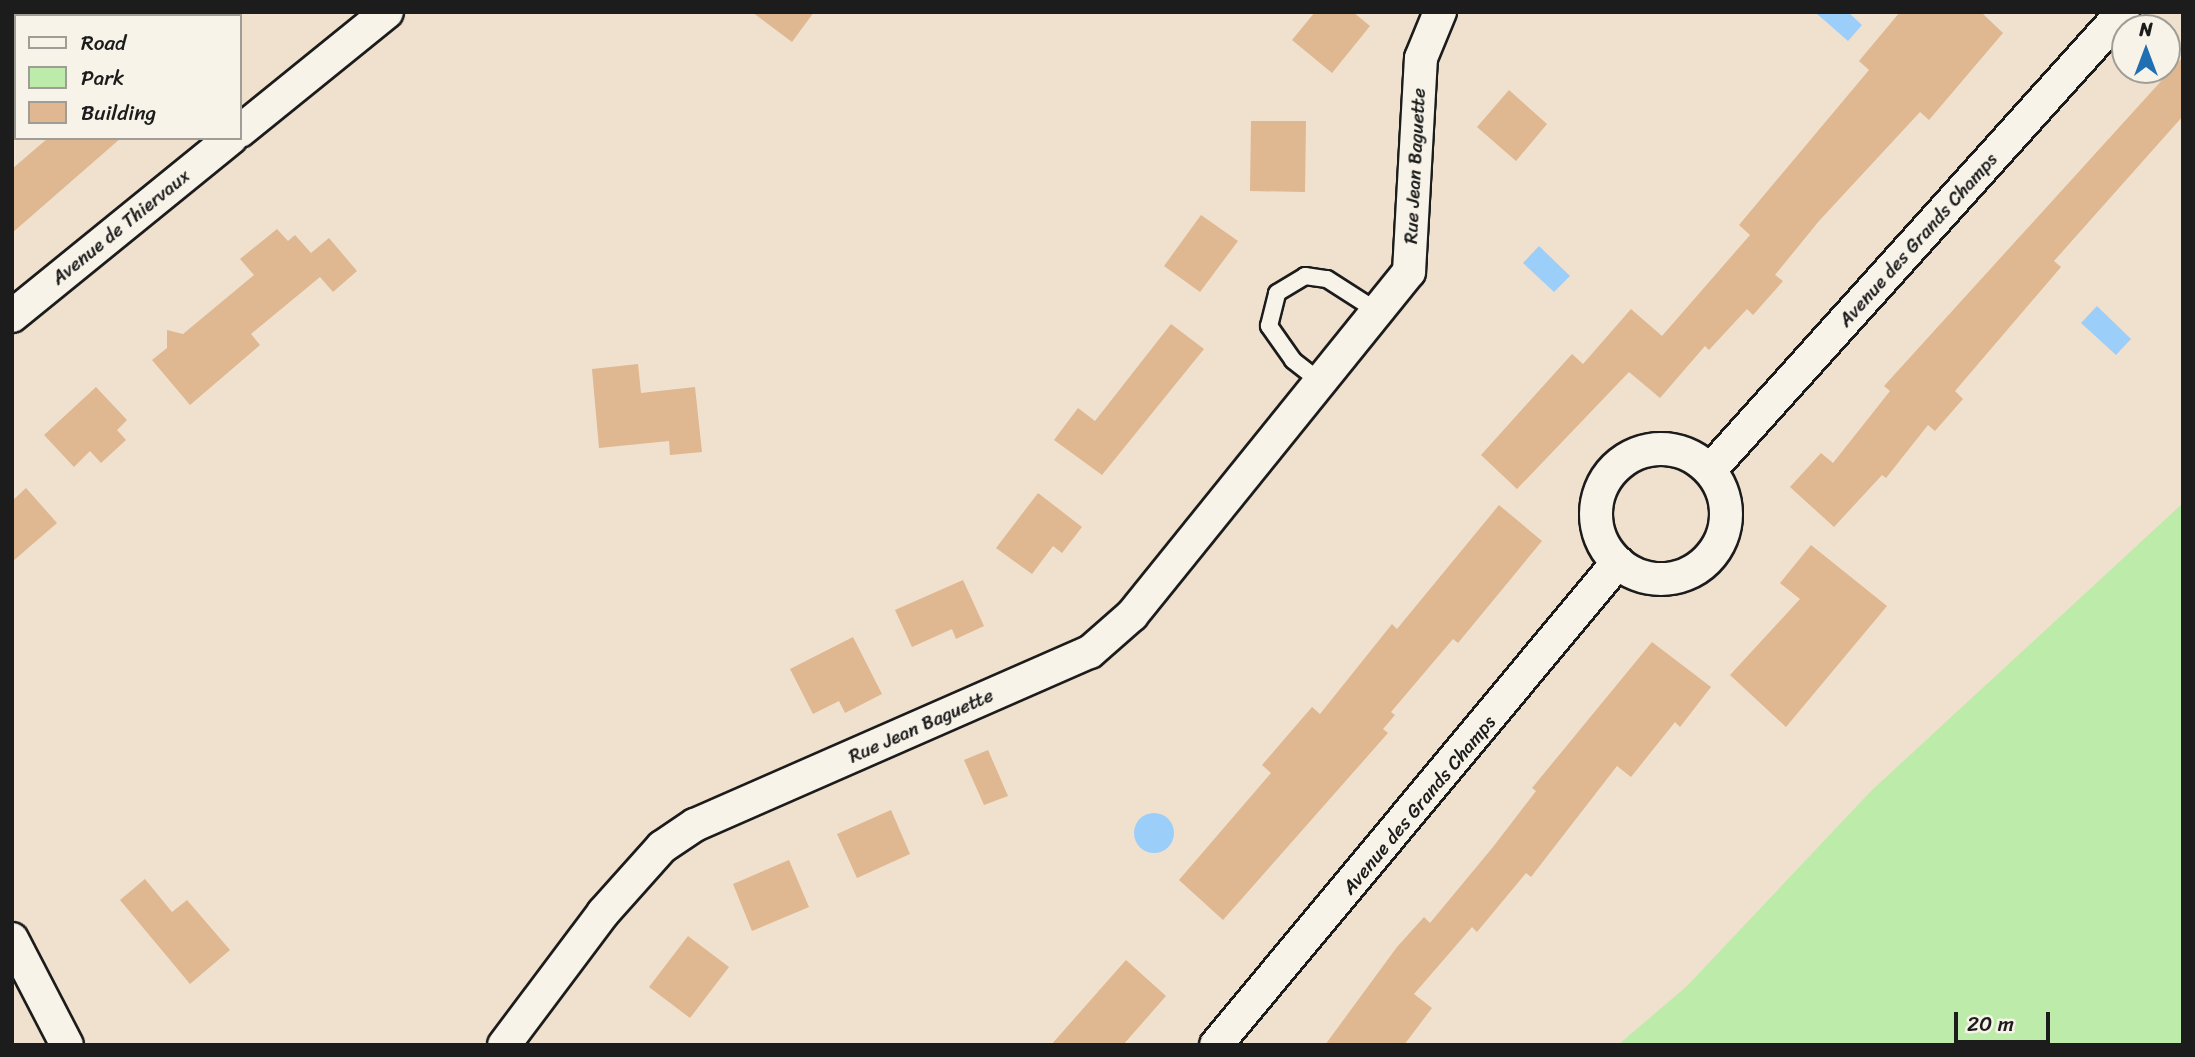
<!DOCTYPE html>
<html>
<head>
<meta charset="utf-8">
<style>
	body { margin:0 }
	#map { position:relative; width:2195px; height:1057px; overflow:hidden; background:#f0e1ce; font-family:Sriracha,sans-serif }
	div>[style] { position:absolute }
	.green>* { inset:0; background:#bdeba9 }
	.water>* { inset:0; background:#9bcef9 }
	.round { border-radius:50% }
	.building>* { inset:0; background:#dfb790 }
	.roads { filter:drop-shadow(2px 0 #1c1c1c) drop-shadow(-2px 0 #1c1c1c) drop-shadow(0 2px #1c1c1c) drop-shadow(0 -2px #1c1c1c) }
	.lane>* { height:16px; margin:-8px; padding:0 8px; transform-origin:8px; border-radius:8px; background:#f7f3e8 }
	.street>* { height:32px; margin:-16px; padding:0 16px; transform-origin:16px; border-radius:16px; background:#f7f3e8 }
	.street>.ring { margin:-16px; padding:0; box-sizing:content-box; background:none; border:32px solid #f7f3e8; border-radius:50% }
	span { translate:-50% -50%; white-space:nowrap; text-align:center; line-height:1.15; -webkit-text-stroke:6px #f7f3e8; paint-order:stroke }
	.street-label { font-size:19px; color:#1c1c1c }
	.frame { position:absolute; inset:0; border:14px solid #1c1c1c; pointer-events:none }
	.legend { position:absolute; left:14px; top:14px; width:228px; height:126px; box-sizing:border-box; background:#f7f3e8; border:2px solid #9f9d96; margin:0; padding:9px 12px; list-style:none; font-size:21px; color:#1c1c1c }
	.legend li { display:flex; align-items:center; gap:14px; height:35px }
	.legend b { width:35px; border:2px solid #9f9d96 }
	.north { position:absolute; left:2111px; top:14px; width:70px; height:70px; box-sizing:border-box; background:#f7f3e8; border:2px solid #9f9d96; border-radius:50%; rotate:0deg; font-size:19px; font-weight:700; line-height:28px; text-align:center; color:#1c1c1c }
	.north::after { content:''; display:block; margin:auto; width:24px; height:32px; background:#1f6fb2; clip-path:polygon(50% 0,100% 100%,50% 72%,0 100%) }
	.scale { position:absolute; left:1954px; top:1012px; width:96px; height:32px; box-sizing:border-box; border:4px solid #1c1c1c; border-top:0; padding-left:9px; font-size:21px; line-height:24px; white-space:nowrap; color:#1c1c1c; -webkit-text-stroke:5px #f7f3e8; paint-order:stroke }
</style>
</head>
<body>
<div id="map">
	<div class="green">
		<div style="clip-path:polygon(2183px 503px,2183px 1045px,1618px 1045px,1687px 986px,1871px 791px)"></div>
	</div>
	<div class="water">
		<div style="clip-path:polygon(1848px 12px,1862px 25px,1848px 41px,1816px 13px)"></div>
		<div style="clip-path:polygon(1539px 246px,1570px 276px,1554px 292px,1523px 263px)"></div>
		<div style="clip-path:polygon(2097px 306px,2131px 339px,2116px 355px,2081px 323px)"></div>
		<div class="round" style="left:1134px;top:813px;width:40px;height:40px"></div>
	</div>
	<div class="building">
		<div style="clip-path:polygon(752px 12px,814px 12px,792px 42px)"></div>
		<div style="clip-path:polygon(1315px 12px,1353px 12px,1370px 26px,1332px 73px,1292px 40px)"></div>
		<div style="clip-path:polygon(1900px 12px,1981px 12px,2003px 33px,1929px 120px,1920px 112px,1819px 221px,1775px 275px,1783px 281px,1753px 315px,1747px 309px,1709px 350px,1705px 346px,1660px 398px,1629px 372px,1517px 489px,1481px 455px,1572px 354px,1583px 364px,1631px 309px,1662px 336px,1750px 235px,1739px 225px,1869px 70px,1859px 61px)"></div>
		<div style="clip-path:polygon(2183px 57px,2183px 116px,2054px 261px,2061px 267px,1955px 391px,1963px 399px,1935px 431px,1928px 425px,1886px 478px,1882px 475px,1834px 527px,1790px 487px,1821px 453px,1833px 463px,1890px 391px,1884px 386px)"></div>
		<div style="clip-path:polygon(1509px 90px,1547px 124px,1516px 161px,1477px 127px)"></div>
		<div style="clip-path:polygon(1251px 121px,1306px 121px,1305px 192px,1250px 191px)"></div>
		<div style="clip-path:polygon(48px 138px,121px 138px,12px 233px,12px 169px)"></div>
		<div style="clip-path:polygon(1201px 215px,1238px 241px,1200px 292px,1164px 266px)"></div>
		<div style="clip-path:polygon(277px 229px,288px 241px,295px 235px,311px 253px,329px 238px,357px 271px,333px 292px,320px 277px,251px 334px,260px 345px,190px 405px,152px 360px,167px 348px,167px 330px,183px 334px,254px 275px,240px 259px)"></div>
		<div style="clip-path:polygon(1171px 324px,1204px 349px,1102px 475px,1054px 440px,1078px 408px,1095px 421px)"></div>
		<div style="clip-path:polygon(638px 364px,641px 393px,695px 387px,702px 452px,670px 455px,669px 441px,599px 448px,592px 369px)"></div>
		<div style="clip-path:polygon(96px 387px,127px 420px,117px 430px,126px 440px,101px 463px,90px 451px,74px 467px,44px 435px)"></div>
		<div style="clip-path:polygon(26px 488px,57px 523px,12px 562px,12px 501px)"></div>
		<div style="clip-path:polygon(1038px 493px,1082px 527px,1062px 553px,1053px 546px,1032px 574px,996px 548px)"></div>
		<div style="clip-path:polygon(1499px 505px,1542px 541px,1458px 643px,1453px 639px,1391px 712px,1395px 715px,1383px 729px,1388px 733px,1223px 920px,1179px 880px,1271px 773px,1262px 765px,1312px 707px,1320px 714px,1392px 624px,1397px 629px)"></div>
		<div style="clip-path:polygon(1811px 545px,1887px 606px,1786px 727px,1730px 675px,1800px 599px,1780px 583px)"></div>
		<div style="clip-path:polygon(963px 580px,984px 626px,956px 639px,952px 629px,912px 647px,895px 610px)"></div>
		<div style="clip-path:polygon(853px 637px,882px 694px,845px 713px,839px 701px,813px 714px,790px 669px)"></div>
		<div style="clip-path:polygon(1652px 642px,1711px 687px,1680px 727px,1675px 722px,1631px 777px,1617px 766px,1531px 877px,1526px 873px,1477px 932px,1472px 927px,1414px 994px,1432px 1008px,1404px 1045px,1325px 1045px,1397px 947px,1424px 917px,1430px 923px,1493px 847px,1536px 791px,1532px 788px)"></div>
		<div style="clip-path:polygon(988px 750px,1008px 796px,984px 805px,964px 760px)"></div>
		<div style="clip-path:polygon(891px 810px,910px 854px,857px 878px,837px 834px)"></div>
		<div style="clip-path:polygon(789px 860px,809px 907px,752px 931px,733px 884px)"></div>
		<div style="clip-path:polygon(145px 879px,172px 912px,187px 900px,230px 950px,190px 984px,120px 900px)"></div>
		<div style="clip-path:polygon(688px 936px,729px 967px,690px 1018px,649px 987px)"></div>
		<div style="clip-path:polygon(1126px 960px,1166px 996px,1123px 1045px,1051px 1045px)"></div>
	</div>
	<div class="roads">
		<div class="lane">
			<div style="left:1322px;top:383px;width:37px;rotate:-142deg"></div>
			<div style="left:1293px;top:360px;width:42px;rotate:-125.2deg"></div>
			<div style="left:1269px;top:326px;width:34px;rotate:-76deg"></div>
			<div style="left:1277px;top:293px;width:33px;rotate:-31deg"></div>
			<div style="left:1305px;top:276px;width:22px;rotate:8deg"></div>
			<div style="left:1327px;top:279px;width:63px;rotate:32.7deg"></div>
		</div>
		<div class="street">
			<div style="left:240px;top:131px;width:189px;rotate:-39deg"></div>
			<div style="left:12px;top:316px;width:282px;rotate:-39.1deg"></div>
			<div class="ring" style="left:1596px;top:449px;width:98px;height:98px"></div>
			<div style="left:1712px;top:468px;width:614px;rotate:-47.97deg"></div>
			<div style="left:12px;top:939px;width:119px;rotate:62.6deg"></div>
			<div style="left:504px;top:1045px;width:165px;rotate:-53.1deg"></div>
			<div style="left:603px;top:913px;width:89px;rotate:-48.2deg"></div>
			<div style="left:662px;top:847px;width:40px;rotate:-34deg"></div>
			<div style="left:695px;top:825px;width:431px;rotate:-23.7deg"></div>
			<div style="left:1090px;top:652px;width:56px;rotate:-41.4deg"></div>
			<div style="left:1132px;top:615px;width:441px;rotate:-51.1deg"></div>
			<div style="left:1409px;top:272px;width:214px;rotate:-86.8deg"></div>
			<div style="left:1421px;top:58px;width:50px;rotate:-67.6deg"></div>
			<div style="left:1216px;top:1045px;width:628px;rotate:-50.23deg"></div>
		</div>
	</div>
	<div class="street-label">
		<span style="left:1415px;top:166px;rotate:-87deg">Rue Jean Baguette</span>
		<span style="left:121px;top:227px;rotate:-39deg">Avenue de Thiervaux</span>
		<span style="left:1918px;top:240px;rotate:-48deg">Avenue des Grands Champs</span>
		<span style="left:921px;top:726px;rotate:-24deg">Rue Jean Baguette</span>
		<span style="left:1419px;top:805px;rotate:-50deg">Avenue des Grands Champs</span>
	</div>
	<div class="frame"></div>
	<ul class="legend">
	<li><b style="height:9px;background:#f7f3e8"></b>Road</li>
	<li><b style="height:19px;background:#bdeba9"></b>Park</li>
	<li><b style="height:19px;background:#dfb790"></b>Building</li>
	</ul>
	<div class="north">N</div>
	<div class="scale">20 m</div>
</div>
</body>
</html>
